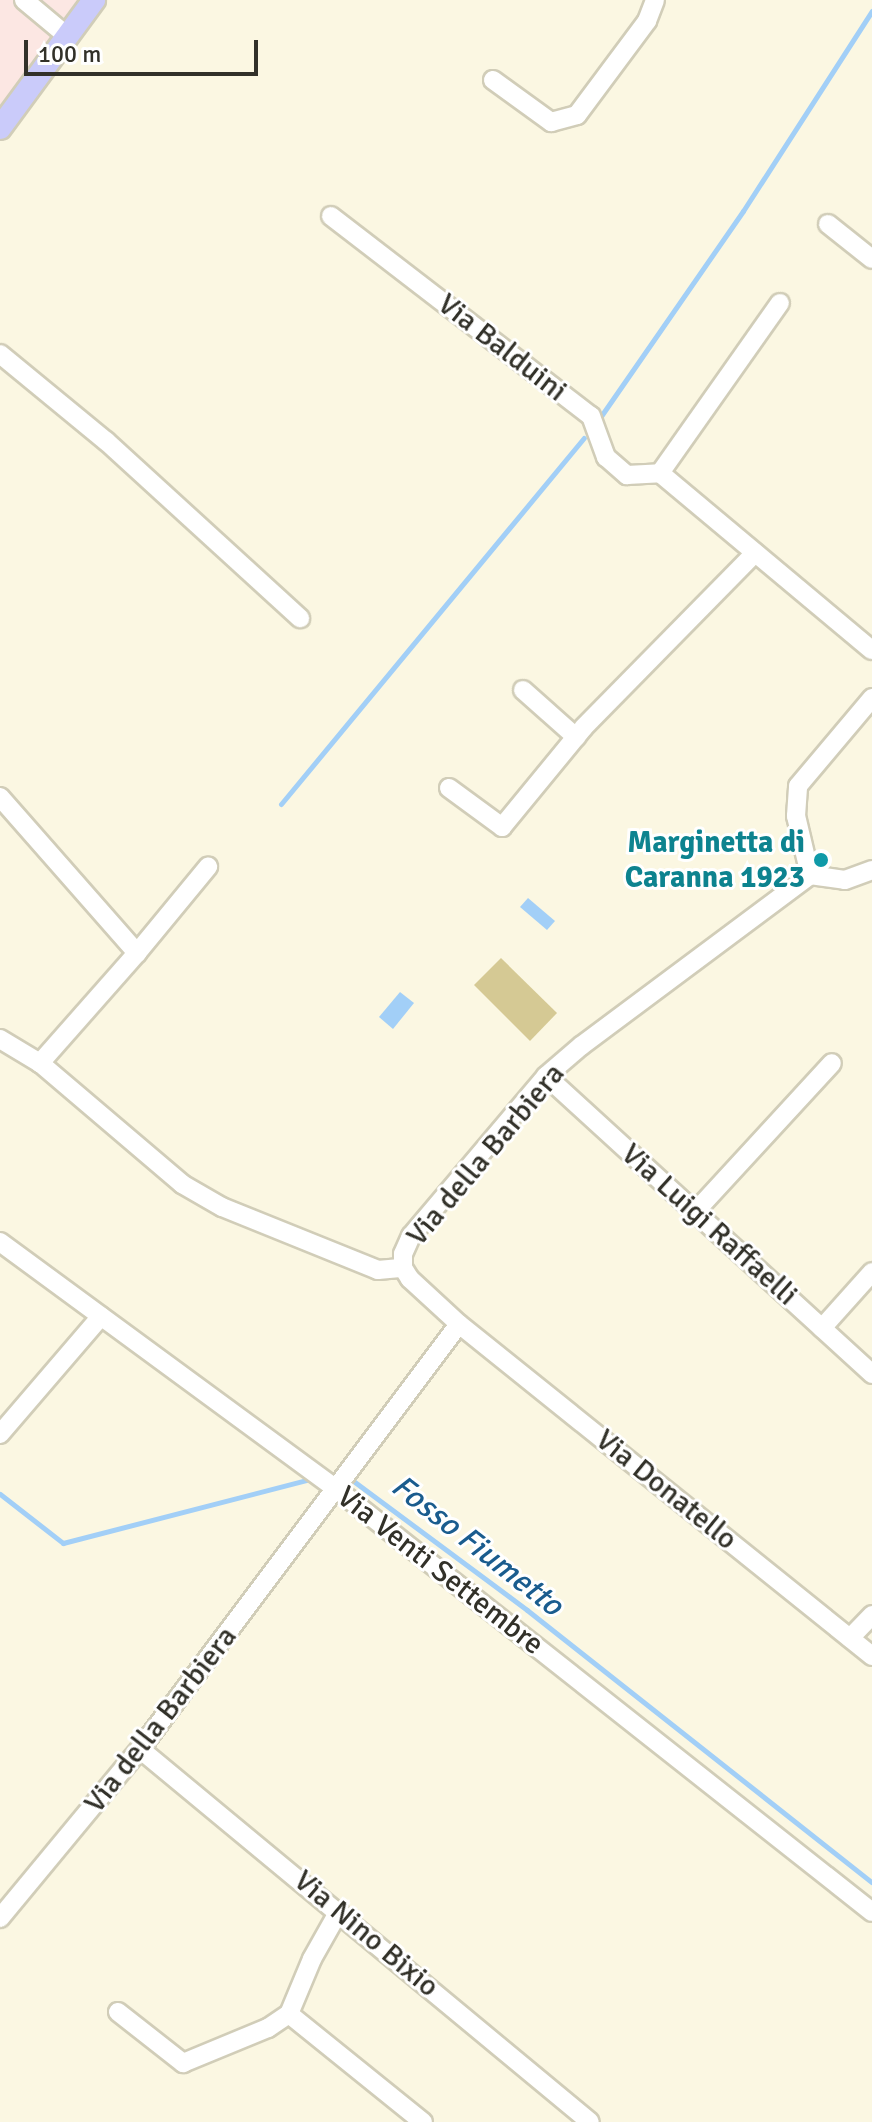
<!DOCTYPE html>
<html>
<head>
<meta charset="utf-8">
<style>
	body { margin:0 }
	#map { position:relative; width:872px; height:2122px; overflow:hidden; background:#fbf7e2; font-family:Signika,sans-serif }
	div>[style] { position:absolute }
	.industrial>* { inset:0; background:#fce7e3 }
	.green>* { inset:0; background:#d5c994 }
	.water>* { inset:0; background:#a2cff7 }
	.stream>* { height:5px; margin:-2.5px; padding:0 2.5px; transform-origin:2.5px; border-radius:2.5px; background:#a2cff7 }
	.roads { filter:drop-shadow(2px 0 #d1cdb8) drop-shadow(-2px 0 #d1cdb8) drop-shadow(0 2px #d1cdb8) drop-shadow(0 -2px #d1cdb8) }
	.minor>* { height:18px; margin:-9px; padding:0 9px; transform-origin:9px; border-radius:9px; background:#fff }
	.major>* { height:22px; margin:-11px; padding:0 11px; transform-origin:11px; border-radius:11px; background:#cacbfa }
	.dots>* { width:22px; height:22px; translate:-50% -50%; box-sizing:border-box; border:4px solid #fff; border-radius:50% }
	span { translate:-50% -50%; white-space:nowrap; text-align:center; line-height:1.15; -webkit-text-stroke:6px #fff; paint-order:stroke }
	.street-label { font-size:30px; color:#323129 }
	.culture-label { font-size:30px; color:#0d838f; font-weight:700 }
	.right { translate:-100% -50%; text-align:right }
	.water-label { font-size:32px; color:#1a5c8e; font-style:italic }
	.scale { position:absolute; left:24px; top:40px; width:234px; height:36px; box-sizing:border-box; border:4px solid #323129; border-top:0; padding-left:10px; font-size:24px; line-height:28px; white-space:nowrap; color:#323129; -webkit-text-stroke:6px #fff; paint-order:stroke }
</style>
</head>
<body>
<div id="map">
	<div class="industrial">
		<div style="clip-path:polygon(0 0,84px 0,0 113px)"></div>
	</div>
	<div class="green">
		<div style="clip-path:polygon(501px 958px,557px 1013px,530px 1041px,474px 985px)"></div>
	</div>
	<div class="water">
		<div style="clip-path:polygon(528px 898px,555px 921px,547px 930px,520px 907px)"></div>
		<div style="clip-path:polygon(400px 992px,414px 1003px,393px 1029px,379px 1017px)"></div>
	</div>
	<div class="stream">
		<div style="left:599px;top:419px;width:253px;rotate:-55.3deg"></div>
		<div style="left:743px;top:211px;width:238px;rotate:-57.2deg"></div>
		<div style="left:281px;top:804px;width:475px;rotate:-50.4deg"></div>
		<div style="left:348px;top:1477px;width:223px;rotate:36.6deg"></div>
		<div style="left:527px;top:1610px;width:439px;rotate:38.3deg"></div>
		<div style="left:0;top:1494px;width:80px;rotate:37.9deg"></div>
		<div style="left:63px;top:1543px;width:256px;rotate:-14.5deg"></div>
	</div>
	<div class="roads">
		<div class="minor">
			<div style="left:24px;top:0;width:56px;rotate:39.9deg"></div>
			<div style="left:493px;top:80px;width:72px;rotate:35.9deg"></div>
			<div style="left:551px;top:122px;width:27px;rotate:-15deg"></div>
			<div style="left:577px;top:115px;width:117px;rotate:-53.3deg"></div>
			<div style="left:647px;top:21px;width:22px;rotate:-69deg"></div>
			<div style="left:331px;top:216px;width:328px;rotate:37.6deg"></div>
			<div style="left:591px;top:416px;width:44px;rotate:69.9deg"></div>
			<div style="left:606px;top:457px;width:28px;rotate:41deg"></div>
			<div style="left:627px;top:475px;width:33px;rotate:-3deg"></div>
			<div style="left:660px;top:473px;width:276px;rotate:39.9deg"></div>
			<div style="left:828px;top:224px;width:56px;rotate:38.5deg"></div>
			<div style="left:0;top:354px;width:137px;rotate:39.4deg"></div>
			<div style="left:106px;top:441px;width:263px;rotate:42.4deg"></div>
			<div style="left:660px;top:473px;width:208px;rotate:-54.8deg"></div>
			<div style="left:523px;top:690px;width:71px;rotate:41.6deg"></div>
			<div style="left:449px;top:788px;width:66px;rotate:36.3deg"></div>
			<div style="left:502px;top:827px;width:129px;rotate:-50.6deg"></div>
			<div style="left:584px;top:727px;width:244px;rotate:-45.5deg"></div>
			<div style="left:0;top:797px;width:208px;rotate:48.7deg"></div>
			<div style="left:137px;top:953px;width:147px;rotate:131.4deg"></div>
			<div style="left:810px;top:875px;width:61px;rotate:-103.3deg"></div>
			<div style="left:796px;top:816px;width:30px;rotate:-86deg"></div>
			<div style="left:798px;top:786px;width:115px;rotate:-49.9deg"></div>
			<div style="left:137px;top:953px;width:112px;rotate:-50.5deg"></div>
			<div style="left:0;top:1039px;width:47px;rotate:31deg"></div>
			<div style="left:40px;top:1063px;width:187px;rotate:40.4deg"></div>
			<div style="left:182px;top:1184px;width:46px;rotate:29.9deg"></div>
			<div style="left:222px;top:1207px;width:168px;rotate:22deg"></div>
			<div style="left:378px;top:1270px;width:25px;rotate:-5deg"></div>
			<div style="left:546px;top:1076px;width:442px;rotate:42.4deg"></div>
			<div style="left:695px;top:1212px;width:202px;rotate:-47.4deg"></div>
			<div style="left:0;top:1242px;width:416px;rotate:36.3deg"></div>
			<div style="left:335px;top:1488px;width:684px;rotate:38.29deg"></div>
			<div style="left:459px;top:1324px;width:530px;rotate:38.79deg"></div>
			<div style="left:822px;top:1328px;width:75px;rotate:-48.2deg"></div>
			<div style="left:0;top:1434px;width:155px;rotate:-49.4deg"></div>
			<div style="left:850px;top:1638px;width:32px;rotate:-46deg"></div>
			<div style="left:140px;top:1749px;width:584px;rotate:39.65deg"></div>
			<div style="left:339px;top:1911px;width:55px;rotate:119.4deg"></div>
			<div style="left:312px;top:1959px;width:60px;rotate:112.7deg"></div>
			<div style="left:289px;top:2014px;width:172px;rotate:38.9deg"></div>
			<div style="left:0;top:1918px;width:219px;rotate:-50.4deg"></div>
			<div style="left:140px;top:1749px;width:531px;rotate:-53.11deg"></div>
			<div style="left:459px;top:1324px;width:67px;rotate:-137.4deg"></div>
			<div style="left:410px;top:1279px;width:13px;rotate:-122deg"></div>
			<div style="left:403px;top:1268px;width:14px;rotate:-90deg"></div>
			<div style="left:403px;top:1254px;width:20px;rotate:-66deg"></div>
			<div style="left:411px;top:1236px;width:209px;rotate:-49.8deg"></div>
			<div style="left:546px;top:1076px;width:46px;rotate:-40.6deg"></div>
			<div style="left:581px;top:1046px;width:286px;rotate:-36.7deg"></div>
			<div style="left:810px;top:875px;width:35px;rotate:8deg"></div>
			<div style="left:845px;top:880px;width:29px;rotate:-20deg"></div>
			<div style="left:118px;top:2012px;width:83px;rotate:38.1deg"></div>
			<div style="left:183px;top:2063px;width:92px;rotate:-22.4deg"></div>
			<div style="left:268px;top:2028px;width:25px;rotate:-34deg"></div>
		</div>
		<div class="major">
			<div style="left:0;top:128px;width:159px;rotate:-53.7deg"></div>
		</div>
	</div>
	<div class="dots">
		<div style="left:821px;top:860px;background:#0f9aa8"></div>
	</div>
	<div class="street-label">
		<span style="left:502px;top:348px;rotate:38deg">Via Balduini</span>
		<span style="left:486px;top:1155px;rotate:-50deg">Via della Barbiera</span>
		<span style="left:709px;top:1225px;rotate:42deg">Via Luigi Raffaelli</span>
		<span style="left:666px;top:1490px;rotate:39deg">Via Donatello</span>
		<span style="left:440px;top:1571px;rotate:38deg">Via Venti Settembre</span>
		<span style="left:161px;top:1720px;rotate:-52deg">Via della Barbiera</span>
		<span style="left:366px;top:1934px;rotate:40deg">Via Nino Bixio</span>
	</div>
	<div class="culture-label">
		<span class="right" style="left:805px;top:860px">Marginetta di<br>Caranna 1923</span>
	</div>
	<div class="water-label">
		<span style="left:477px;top:1546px;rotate:38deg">Fosso Fiumetto</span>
	</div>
	<div class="scale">100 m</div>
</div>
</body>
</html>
